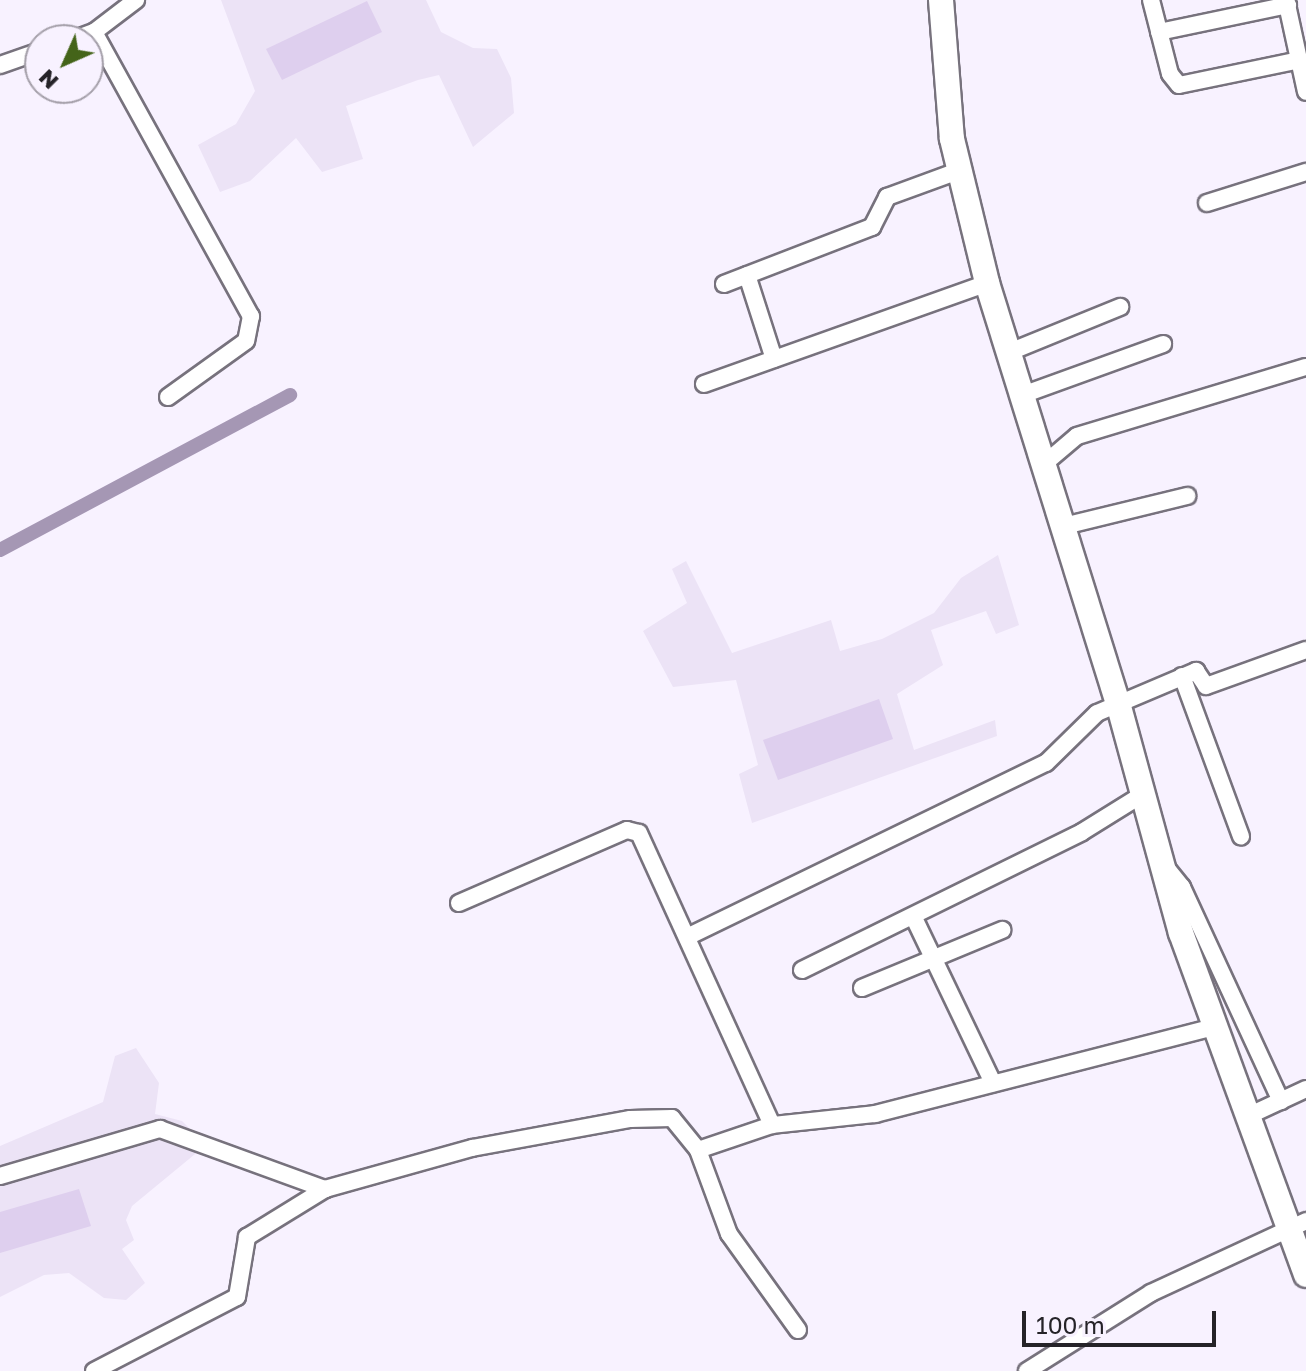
<!DOCTYPE html>
<html>
<head>
<meta charset="utf-8">
<style>
	body { margin:0 }
	#map { position:relative; width:1306px; height:1371px; overflow:hidden; background:#f8f2ff; font-family:"Golos Text",sans-serif }
	div>[style] { position:absolute }
	.built>* { inset:0; background:#ece3f6 }
	.canal>* { height:14px; margin:-7px; padding:0 7px; transform-origin:7px; border-radius:7px; background:#a597b4 }
	.building>* { inset:0; background:#decfee }
	.roads { filter:drop-shadow(2px 0 #77727d) drop-shadow(-2px 0 #77727d) drop-shadow(0 2px #77727d) drop-shadow(0 -2px #77727d) }
	.minor>* { height:16px; margin:-8px; padding:0 8px; transform-origin:8px; border-radius:8px; background:#fff }
	.highway>* { height:24px; margin:-12px; padding:0 12px; transform-origin:12px; border-radius:12px; background:#fff }
	span { translate:-50% -50%; white-space:nowrap; text-align:center; line-height:1.15; -webkit-text-stroke:7px #f8f2ff; paint-order:stroke }
	.north { position:absolute; left:24px; top:24px; width:80px; height:80px; box-sizing:border-box; background:#f8f2ff; border:2px solid #a49fa9; border-radius:50%; rotate:225deg; font-size:22px; font-weight:700; line-height:32px; text-align:center; color:#252328 }
	.north::after { content:''; display:block; margin:auto; width:28px; height:36px; background:#446419; clip-path:polygon(50% 0,100% 100%,50% 72%,0 100%) }
	.scale { position:absolute; left:1022px; top:1311px; width:194px; height:36px; box-sizing:border-box; border:4px solid #252328; border-top:0; padding-left:10px; font-size:24px; line-height:28px; white-space:nowrap; color:#252328; -webkit-text-stroke:6px #f8f2ff; paint-order:stroke }
</style>
</head>
<body>
<div id="map">
	<div class="built">
		<div style="clip-path:polygon(221px 0,426px 0,441px 32px,473px 48px,497px 49px,511px 78px,514px 113px,473px 147px,439px 75px,418px 80px,346px 106px,363px 159px,322px 172px,296px 138px,250px 181px,220px 192px,198px 145px,236px 124px,255px 91px)"></div>
		<div style="clip-path:polygon(998px 555px,1019px 625px,996px 634px,986px 611px,931px 630px,943px 665px,897px 694px,914px 750px,995px 720px,997px 736px,752px 823px,739px 774px,758px 765px,736px 680px,673px 687px,643px 631px,687px 603px,672px 569px,686px 561px,732px 653px,831px 620px,840px 651px,882px 639px,934px 613px,961px 578px)"></div>
		<div style="clip-path:polygon(136px 1048px,159px 1083px,155px 1114px,182px 1121px,206px 1145px,132px 1206px,126px 1220px,134px 1240px,122px 1249px,145px 1283px,126px 1300px,104px 1298px,69px 1273px,44px 1275px,0 1297px,0 1146px,103px 1102px,115px 1056px)"></div>
	</div>
	<div class="canal">
		<div style="left:0;top:550px;width:329px;rotate:-28.1deg"></div>
	</div>
	<div class="building">
		<div style="clip-path:polygon(367px 1px,382px 32px,282px 80px,266px 49px)"></div>
		<div style="clip-path:polygon(879px 699px,893px 739px,778px 780px,763px 740px)"></div>
		<div style="clip-path:polygon(79px 1189px,91px 1226px,0 1253px,0 1212px)"></div>
	</div>
	<div class="roads">
		<div class="minor">
			<div style="left:1151px;top:0;width:76px;rotate:75.6deg"></div>
			<div style="left:1170px;top:74px;width:14px;rotate:51deg"></div>
			<div style="left:1179px;top:85px;width:124px;rotate:-11.7deg"></div>
			<div style="left:1286px;top:0;width:94px;rotate:77.7deg"></div>
			<div style="left:94px;top:32px;width:325px;rotate:61.1deg"></div>
			<div style="left:251px;top:316px;width:25px;rotate:101deg"></div>
			<div style="left:246px;top:341px;width:96px;rotate:144.3deg"></div>
			<div style="left:1159px;top:32px;width:132px;rotate:-11.8deg"></div>
			<div style="left:72px;top:40px;width:23px;rotate:-20deg"></div>
			<div style="left:94px;top:32px;width:53px;rotate:-37.3deg"></div>
			<div style="left:0;top:65px;width:42px;rotate:-19.3deg"></div>
			<div style="left:1207px;top:203px;width:104px;rotate:-17.4deg"></div>
			<div style="left:747px;top:275px;width:88px;rotate:72.2deg"></div>
			<div style="left:724px;top:284px;width:159px;rotate:-21.1deg"></div>
			<div style="left:872px;top:227px;width:34px;rotate:-63deg"></div>
			<div style="left:887px;top:197px;width:76px;rotate:-20.1deg"></div>
			<div style="left:1012px;top:351px;width:117px;rotate:-22.2deg"></div>
			<div style="left:704px;top:384px;width:300px;rotate:-19.6deg"></div>
			<div style="left:1025px;top:394px;width:147px;rotate:-19.9deg"></div>
			<div style="left:1044px;top:464px;width:43px;rotate:-40.3deg"></div>
			<div style="left:1077px;top:436px;width:239px;rotate:-16.8deg"></div>
			<div style="left:1064px;top:526px;width:127px;rotate:-13.7deg"></div>
			<div style="left:1182px;top:676px;width:171px;rotate:69.8deg"></div>
			<div style="left:1165px;top:866px;width:27px;rotate:51deg"></div>
			<div style="left:1182px;top:887px;width:236px;rotate:65.2deg"></div>
			<div style="left:459px;top:903px;width:183px;rotate:-23.5deg"></div>
			<div style="left:627px;top:830px;width:12px;rotate:14deg"></div>
			<div style="left:639px;top:833px;width:321px;rotate:65.5deg"></div>
			<div style="left:914px;top:918px;width:183px;rotate:64.4deg"></div>
			<div style="left:687px;top:937px;width:399px;rotate:-25.9deg"></div>
			<div style="left:1046px;top:763px;width:71px;rotate:-44.4deg"></div>
			<div style="left:1097px;top:713px;width:108px;rotate:-23deg"></div>
			<div style="left:1196px;top:671px;width:18px;rotate:56deg"></div>
			<div style="left:1206px;top:686px;width:106px;rotate:-19.8deg"></div>
			<div style="left:802px;top:970px;width:312px;rotate:-26.2deg"></div>
			<div style="left:1082px;top:832px;width:72px;rotate:-31.9deg"></div>
			<div style="left:862px;top:988px;width:152px;rotate:-22.5deg"></div>
			<div style="left:1248px;top:1116px;width:64px;rotate:-25deg"></div>
			<div style="left:0;top:1176px;width:167px;rotate:-16.4deg"></div>
			<div style="left:160px;top:1129px;width:176px;rotate:20deg"></div>
			<div style="left:325px;top:1189px;width:153px;rotate:-15.6deg"></div>
			<div style="left:472px;top:1148px;width:161px;rotate:-10.4deg"></div>
			<div style="left:630px;top:1119px;width:42px;rotate:-1.4deg"></div>
			<div style="left:672px;top:1118px;width:41px;rotate:50.9deg"></div>
			<div style="left:798px;top:1330px;width:118px;rotate:-125.7deg"></div>
			<div style="left:729px;top:1234px;width:90px;rotate:-110.3deg"></div>
			<div style="left:698px;top:1150px;width:78px;rotate:-18.7deg"></div>
			<div style="left:772px;top:1125px;width:104px;rotate:-6.1deg"></div>
			<div style="left:875px;top:1114px;width:351px;rotate:-14.4deg"></div>
			<div style="left:94px;top:1371px;width:161px;rotate:-27.4deg"></div>
			<div style="left:237px;top:1297px;width:61px;rotate:-80.5deg"></div>
			<div style="left:247px;top:1237px;width:92px;rotate:-31.6deg"></div>
			<div style="left:1027px;top:1371px;width:146px;rotate:-32.2deg"></div>
			<div style="left:1151px;top:1293px;width:171px;rotate:-24.9deg"></div>
		</div>
		<div class="highway">
			<div style="left:941px;top:0;width:139px;rotate:85.5deg"></div>
			<div style="left:952px;top:139px;width:148px;rotate:76.3deg"></div>
			<div style="left:987px;top:283px;width:440px;rotate:72.7deg"></div>
			<div style="left:1118px;top:703px;width:238px;rotate:74.7deg"></div>
			<div style="left:1181px;top:933px;width:364px;rotate:69.9deg"></div>
		</div>
	</div>
	<div class="north">N</div>
	<div class="scale">100 m</div>
</div>
</body>
</html>
